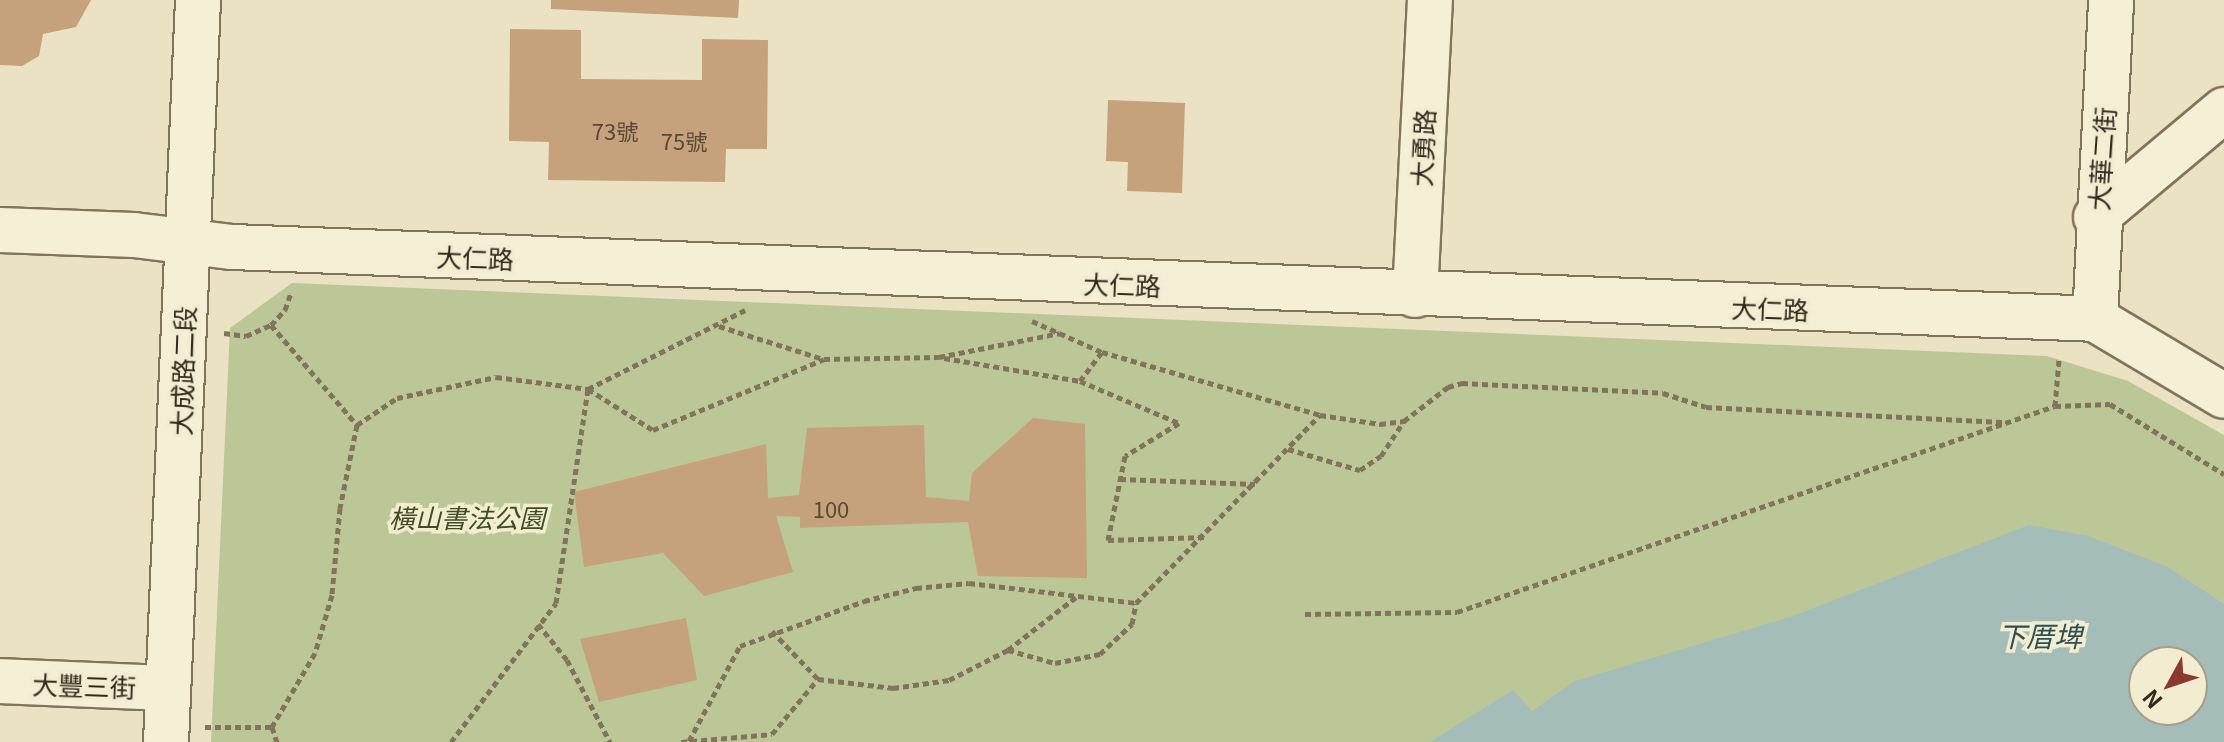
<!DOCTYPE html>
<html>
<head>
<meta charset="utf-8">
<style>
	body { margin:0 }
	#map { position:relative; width:2224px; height:742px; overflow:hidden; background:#eae2c2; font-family:Georgia,"Noto Sans TC",serif }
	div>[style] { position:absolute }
	.green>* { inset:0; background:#bcc797 }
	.water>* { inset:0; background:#a4bdb8 }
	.building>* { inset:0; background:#c5a27b }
	.path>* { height:5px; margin-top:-2.5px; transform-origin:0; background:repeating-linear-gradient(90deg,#82745b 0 6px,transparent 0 10px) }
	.roads { filter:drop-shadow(2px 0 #82745b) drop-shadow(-2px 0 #82745b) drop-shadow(0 2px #82745b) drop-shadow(0 -2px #82745b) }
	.minor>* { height:44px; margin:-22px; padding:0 22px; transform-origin:22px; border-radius:22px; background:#f5efd5 }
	span { translate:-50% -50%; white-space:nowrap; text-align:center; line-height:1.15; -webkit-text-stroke:7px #f2ecd1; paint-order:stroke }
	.number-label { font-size:22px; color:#584835 }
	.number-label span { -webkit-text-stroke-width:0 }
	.street-label { font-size:26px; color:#332a1e }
	.park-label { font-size:26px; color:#404e26; font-style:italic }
	.water-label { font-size:28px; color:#2e5052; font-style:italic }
	.north { position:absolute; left:2128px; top:646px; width:80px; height:80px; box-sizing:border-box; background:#f2ecd1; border:2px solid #a69e89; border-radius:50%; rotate:230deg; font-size:22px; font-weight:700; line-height:32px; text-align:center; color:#332a1e }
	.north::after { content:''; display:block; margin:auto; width:28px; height:36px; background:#8c3930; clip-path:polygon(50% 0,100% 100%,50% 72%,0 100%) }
</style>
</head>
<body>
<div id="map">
	<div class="green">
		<div style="clip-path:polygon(evenodd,292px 283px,2047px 356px,2128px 381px,2224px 435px,2224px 742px,211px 742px,230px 328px,292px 283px,2144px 662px,2192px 662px,2192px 710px,2144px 710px,2144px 662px)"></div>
	</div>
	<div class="water">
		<div style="clip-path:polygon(evenodd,2029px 525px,2088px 536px,2168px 567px,2224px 604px,2224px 742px,1430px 742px,1513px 690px,1532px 711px,1575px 681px,1793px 616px,2029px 525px,2192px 662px,2192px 710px,2144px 710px,2144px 662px,2192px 662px)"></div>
	</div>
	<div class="building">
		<div style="clip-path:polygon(0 0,91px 0,76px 27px,43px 34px,39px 56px,22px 66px,0 65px)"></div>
		<div style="clip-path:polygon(551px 0,739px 0,738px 18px,551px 9px)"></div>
		<div style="clip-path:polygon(510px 29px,581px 30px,581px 79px,702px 80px,702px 39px,768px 40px,767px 149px,726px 149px,725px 182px,548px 180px,549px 142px,509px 141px)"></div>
		<div style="clip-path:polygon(1108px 100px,1185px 103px,1182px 193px,1127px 191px,1128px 162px,1106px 161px)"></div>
		<div style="clip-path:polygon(1033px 418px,1085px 424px,1087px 578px,978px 576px,968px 522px,800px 528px,800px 517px,776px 516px,793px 572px,704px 596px,663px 553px,584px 567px,574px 492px,766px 444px,768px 498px,799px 495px,807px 428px,924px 425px,926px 497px,969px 501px,972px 473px)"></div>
		<div style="clip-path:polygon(686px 618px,697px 680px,599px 702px,580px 639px)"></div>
	</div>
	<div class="path">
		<div style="left:1032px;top:321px;width:77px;rotate:23.9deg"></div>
		<div style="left:1102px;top:352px;width:227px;rotate:16.1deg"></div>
		<div style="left:1320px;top:415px;width:61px;rotate:8.5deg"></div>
		<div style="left:1380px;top:424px;width:24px;rotate:-7deg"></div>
		<div style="left:1404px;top:421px;width:56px;rotate:-37.7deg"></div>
		<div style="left:1448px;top:387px;width:15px;rotate:-16deg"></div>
		<div style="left:1462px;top:383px;width:201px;rotate:2.8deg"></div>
		<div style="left:1663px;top:393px;width:45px;rotate:18deg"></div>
		<div style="left:1706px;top:407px;width:301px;rotate:2.9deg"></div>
		<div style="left:271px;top:325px;width:21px;rotate:-47deg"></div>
		<div style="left:285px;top:310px;width:18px;rotate:-71deg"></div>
		<div style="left:719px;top:326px;width:109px;rotate:17.6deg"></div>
		<div style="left:224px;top:333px;width:22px;rotate:8deg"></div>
		<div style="left:246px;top:336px;width:27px;rotate:-24deg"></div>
		<div style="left:271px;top:325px;width:132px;rotate:49.3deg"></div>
		<div style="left:357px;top:425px;width:85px;rotate:101.6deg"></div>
		<div style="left:340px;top:508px;width:87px;rotate:95.3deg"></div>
		<div style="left:332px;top:595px;width:60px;rotate:106.3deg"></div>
		<div style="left:315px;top:653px;width:86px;rotate:120.2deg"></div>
		<div style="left:272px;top:727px;width:16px;rotate:72deg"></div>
		<div style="left:944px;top:358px;width:138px;rotate:9.6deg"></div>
		<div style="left:1080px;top:381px;width:108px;rotate:23deg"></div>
		<div style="left:1179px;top:423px;width:63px;rotate:148.6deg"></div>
		<div style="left:1125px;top:456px;width:86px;rotate:101.4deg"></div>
		<div style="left:1108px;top:540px;width:97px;rotate:-1.8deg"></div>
		<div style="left:1080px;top:381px;width:36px;rotate:-53deg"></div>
		<div style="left:2055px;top:406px;width:47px;rotate:-85.1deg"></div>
		<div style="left:357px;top:425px;width:48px;rotate:-34deg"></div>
		<div style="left:397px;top:398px;width:101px;rotate:-12deg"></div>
		<div style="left:496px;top:377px;width:93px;rotate:7.4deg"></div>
		<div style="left:588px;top:389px;width:77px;rotate:32.2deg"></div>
		<div style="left:653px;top:430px;width:185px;rotate:-22.5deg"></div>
		<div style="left:824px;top:359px;width:115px;rotate:-1deg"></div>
		<div style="left:939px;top:357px;width:123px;rotate:-11.2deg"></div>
		<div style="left:1288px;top:449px;width:75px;rotate:16.3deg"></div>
		<div style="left:1360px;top:470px;width:25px;rotate:-34deg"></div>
		<div style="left:1381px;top:456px;width:42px;rotate:-56.7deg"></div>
		<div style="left:1120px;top:479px;width:135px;rotate:2.1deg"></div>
		<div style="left:1305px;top:614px;width:152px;rotate:-0.8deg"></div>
		<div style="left:1457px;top:612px;width:632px;rotate:-19.01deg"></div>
		<div style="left:2055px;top:406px;width:55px;rotate:-2.1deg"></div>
		<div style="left:2110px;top:404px;width:134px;rotate:31.6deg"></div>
		<div style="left:538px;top:624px;width:46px;rotate:51.1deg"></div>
		<div style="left:567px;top:660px;width:93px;rotate:62.3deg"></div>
		<div style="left:772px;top:631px;width:66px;rotate:46.2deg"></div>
		<div style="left:818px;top:679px;width:76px;rotate:6.8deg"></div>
		<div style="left:893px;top:688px;width:57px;rotate:-8.1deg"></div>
		<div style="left:949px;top:680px;width:66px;rotate:-27deg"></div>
		<div style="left:1008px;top:650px;width:86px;rotate:-37.9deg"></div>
		<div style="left:1008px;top:650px;width:49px;rotate:15.5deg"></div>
		<div style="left:1055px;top:663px;width:46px;rotate:-11.3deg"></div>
		<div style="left:1100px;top:654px;width:44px;rotate:-43.2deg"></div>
		<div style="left:1132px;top:624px;width:21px;rotate:-79deg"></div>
		<div style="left:1136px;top:603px;width:263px;rotate:-45.6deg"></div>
		<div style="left:205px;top:727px;width:67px"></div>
		<div style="left:689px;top:741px;width:108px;rotate:-61.8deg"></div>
		<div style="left:740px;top:646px;width:132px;rotate:-19.9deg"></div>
		<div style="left:864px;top:601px;width:54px;rotate:-14deg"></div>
		<div style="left:916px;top:588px;width:53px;rotate:-5.4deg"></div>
		<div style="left:969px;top:583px;width:168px;rotate:6.8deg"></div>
		<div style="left:451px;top:742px;width:174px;rotate:-52.9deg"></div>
		<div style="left:556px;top:603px;width:216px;rotate:-81.5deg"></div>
		<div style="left:588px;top:389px;width:176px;rotate:-26.7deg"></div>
		<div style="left:681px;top:742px;width:91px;rotate:-5deg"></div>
		<div style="left:772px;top:734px;width:72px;rotate:-50.1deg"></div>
	</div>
	<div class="roads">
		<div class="minor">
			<div style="left:2096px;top:217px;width:167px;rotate:-39.9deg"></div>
			<div style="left:0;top:230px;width:134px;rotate:2.1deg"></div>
			<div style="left:134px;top:235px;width:99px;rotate:7deg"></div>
			<div style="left:232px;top:247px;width:1864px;rotate:2.21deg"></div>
			<div style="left:2095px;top:319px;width:150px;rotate:30.8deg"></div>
			<div style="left:1415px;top:295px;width:295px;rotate:-87.1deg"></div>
			<div style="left:2095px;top:319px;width:319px;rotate:-87.1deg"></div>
			<div style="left:0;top:681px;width:168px;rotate:2.4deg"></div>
			<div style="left:166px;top:742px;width:743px;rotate:-87.53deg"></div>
		</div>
	</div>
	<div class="number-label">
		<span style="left:615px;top:131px">73號</span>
		<span style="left:684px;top:141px">75號</span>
		<span style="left:831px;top:509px">100</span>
	</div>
	<div class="street-label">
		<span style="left:1422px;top:148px;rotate:-87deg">大勇路</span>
		<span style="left:2101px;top:159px;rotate:-86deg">大華二街</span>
		<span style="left:475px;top:257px;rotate:2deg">大仁路</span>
		<span style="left:1122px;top:284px;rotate:2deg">大仁路</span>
		<span style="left:1770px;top:308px;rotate:2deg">大仁路</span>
		<span style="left:182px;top:371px;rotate:-88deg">大成路二段</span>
		<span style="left:84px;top:685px;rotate:2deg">大豐三街</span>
	</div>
	<div class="park-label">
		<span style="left:467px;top:517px">橫山書法公園</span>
	</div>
	<div class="water-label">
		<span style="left:2040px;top:635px">下厝埤</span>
	</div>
	<div class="north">N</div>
</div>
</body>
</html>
